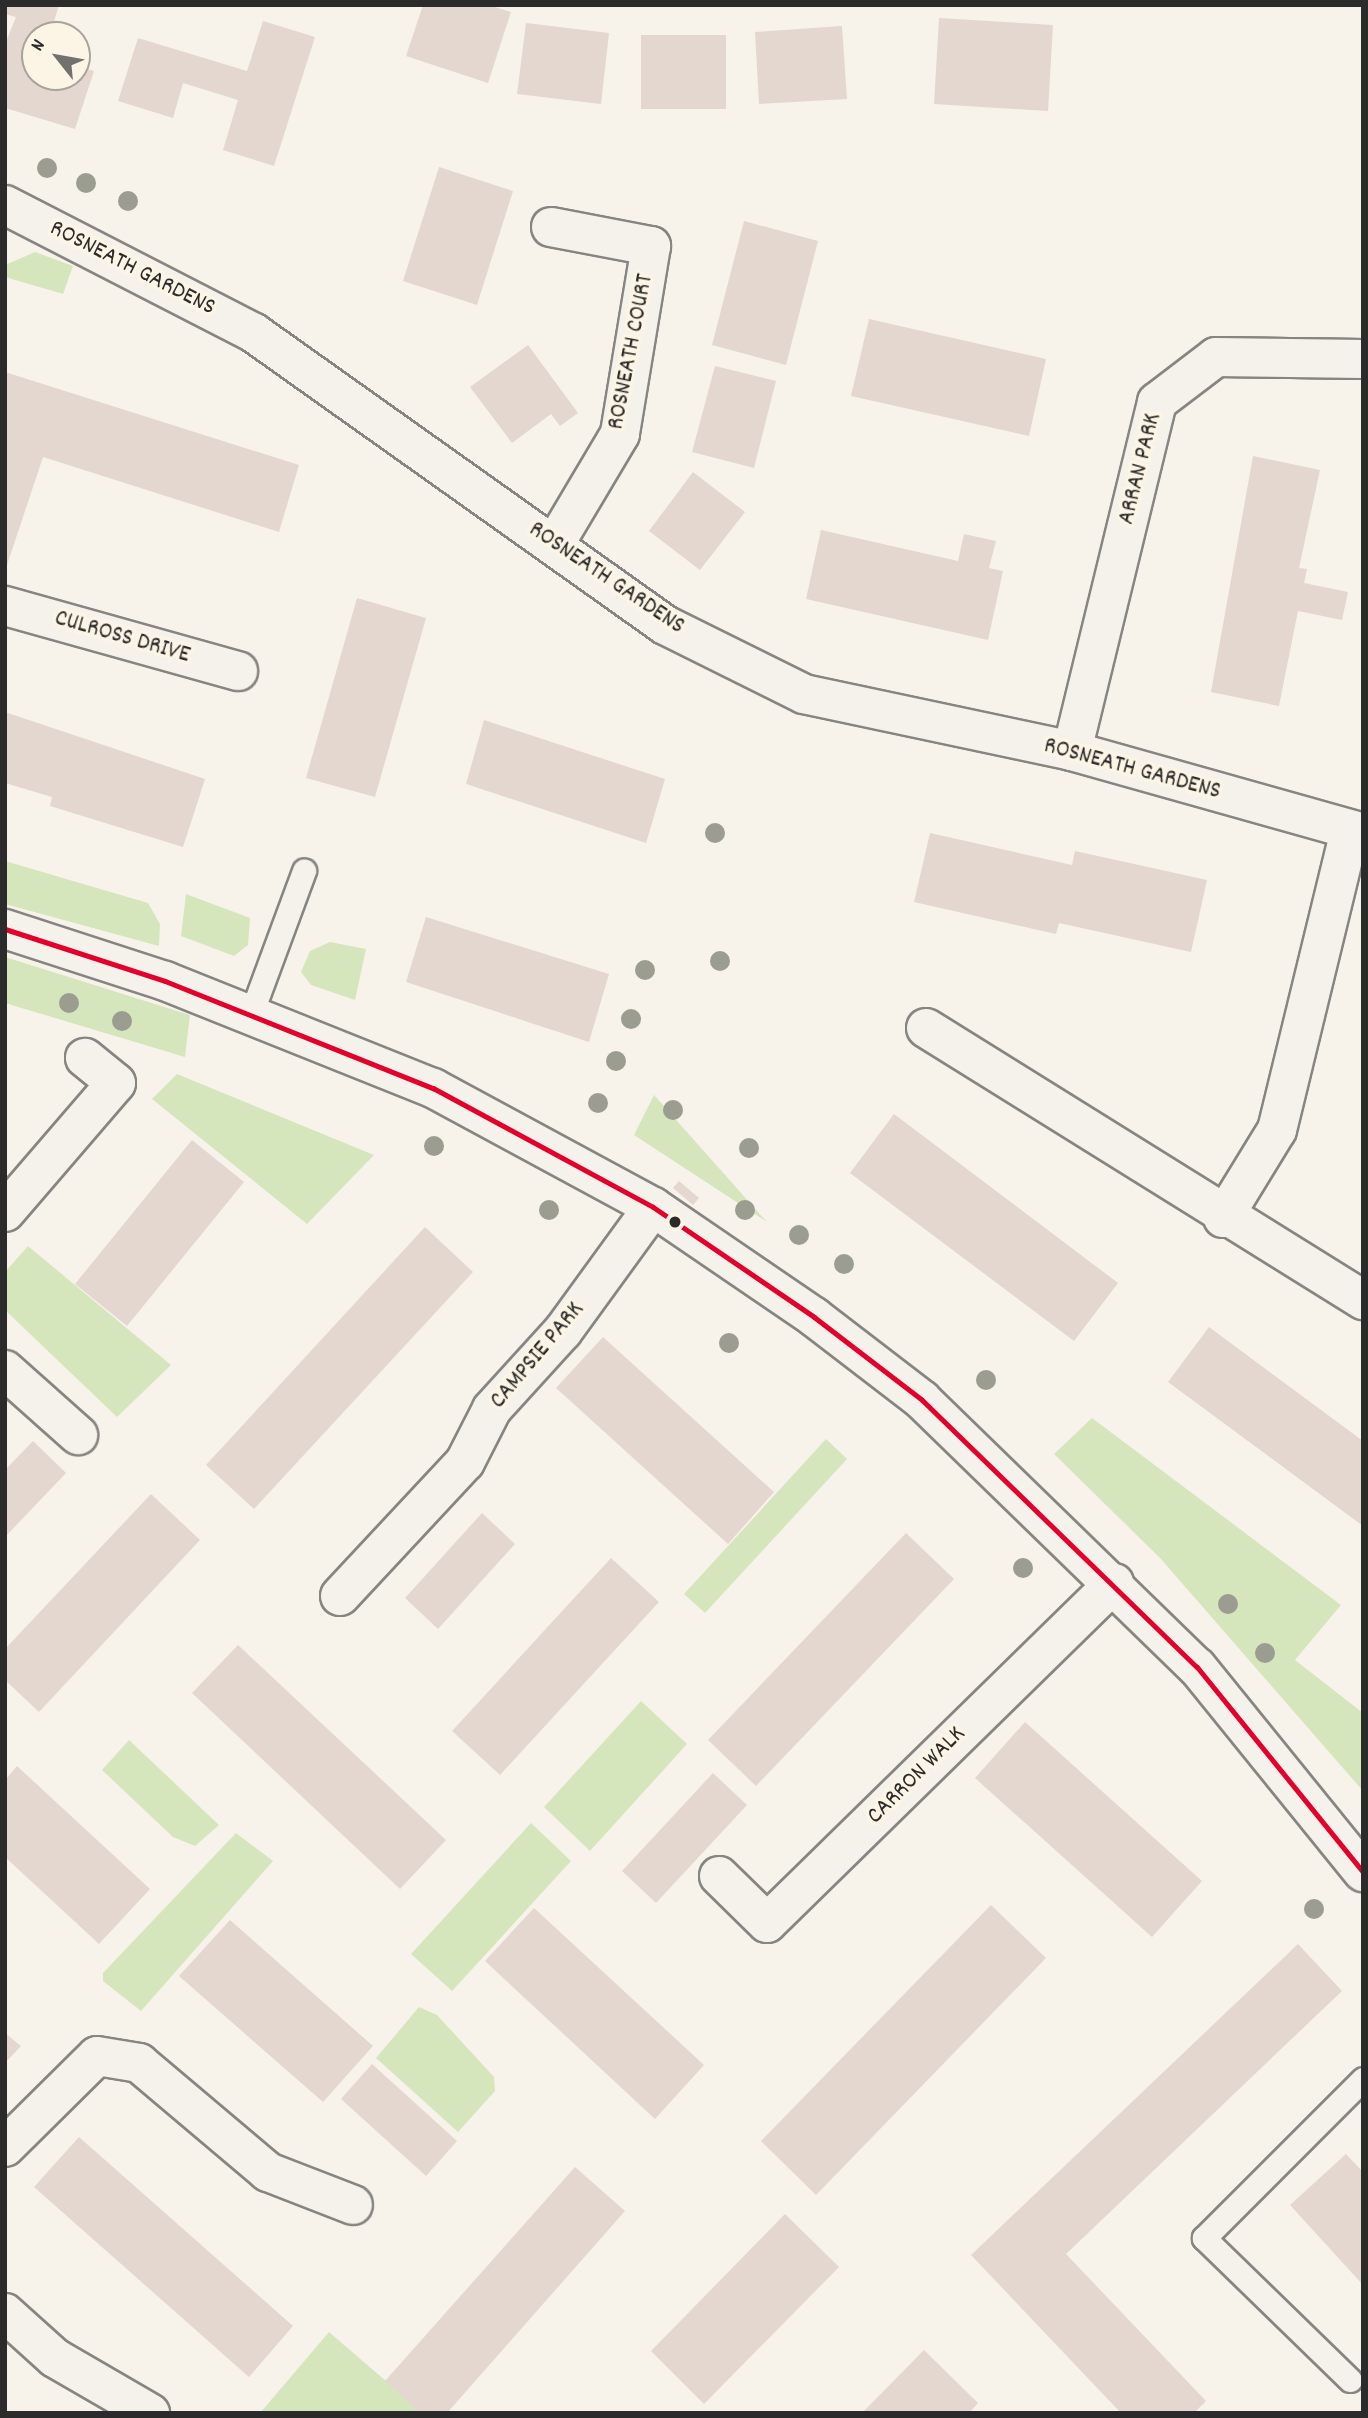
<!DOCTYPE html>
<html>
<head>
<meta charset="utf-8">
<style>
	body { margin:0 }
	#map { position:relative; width:1368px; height:2418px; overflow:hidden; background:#f7f3ea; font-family:Dekko,sans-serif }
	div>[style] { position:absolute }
	.green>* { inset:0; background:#d5e6bc }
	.building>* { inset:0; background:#e4d7cf }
	.roads { filter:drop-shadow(2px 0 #878581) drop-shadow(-2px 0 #878581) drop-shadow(0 2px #878581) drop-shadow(0 -2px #878581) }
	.service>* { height:23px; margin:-11.5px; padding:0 11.5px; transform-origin:11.5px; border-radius:11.5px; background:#f5f2ec }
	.minor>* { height:38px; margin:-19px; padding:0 19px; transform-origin:19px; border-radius:19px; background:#f5f2ec }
	.bus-1>* { height:5px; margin:-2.5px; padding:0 2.5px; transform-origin:2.5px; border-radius:2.5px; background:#e4002b }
	.trees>* { width:20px; height:20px; margin:-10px; border-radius:50%; background:#9a9d90 }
	.dots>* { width:19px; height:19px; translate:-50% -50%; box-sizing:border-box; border:4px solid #fcf5e5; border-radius:50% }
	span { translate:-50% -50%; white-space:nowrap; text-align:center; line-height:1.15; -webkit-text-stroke:7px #fcf5e5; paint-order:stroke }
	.street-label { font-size:24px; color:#2b2b2b }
	.frame { position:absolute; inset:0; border:7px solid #2b2b2b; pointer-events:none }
	.north { position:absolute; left:21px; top:21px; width:70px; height:70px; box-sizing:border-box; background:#fcf5e5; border:2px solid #a8a49b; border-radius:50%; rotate:301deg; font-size:19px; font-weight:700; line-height:28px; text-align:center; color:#2b2b2b }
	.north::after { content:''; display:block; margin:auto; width:24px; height:32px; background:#72716e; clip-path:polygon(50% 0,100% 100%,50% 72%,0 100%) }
</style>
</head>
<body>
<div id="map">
	<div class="green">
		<div style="clip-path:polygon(35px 252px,73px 266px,63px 294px,5px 277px,5px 265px)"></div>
		<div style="clip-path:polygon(5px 861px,148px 903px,160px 924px,159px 946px,5px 904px)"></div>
		<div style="clip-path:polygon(186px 894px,250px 918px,248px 945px,234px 956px,181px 936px)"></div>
		<div style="clip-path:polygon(330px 942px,366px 949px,355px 1000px,311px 985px,301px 972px,310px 951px)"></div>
		<div style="clip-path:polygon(5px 957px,190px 1015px,185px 1057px,5px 1003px)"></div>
		<div style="clip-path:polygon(177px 1074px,374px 1155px,307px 1224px,152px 1099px)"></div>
		<div style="clip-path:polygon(654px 1095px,767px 1222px,634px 1135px)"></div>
		<div style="clip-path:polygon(28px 1246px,171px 1365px,117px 1417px,5px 1310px,5px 1272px)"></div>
		<div style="clip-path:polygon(1092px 1418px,1341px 1605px,1295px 1660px,1363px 1713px,1363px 1791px,1160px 1558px,1054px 1454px)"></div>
		<div style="clip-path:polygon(826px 1439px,847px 1459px,705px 1613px,684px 1594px)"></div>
		<div style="clip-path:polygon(641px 1701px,687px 1744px,590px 1851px,544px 1807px)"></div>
		<div style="clip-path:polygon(129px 1740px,219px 1825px,195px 1846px,173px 1837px,102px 1770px)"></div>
		<div style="clip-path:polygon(531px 1823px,571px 1861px,452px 1991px,411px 1954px)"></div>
		<div style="clip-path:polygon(236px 1833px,273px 1861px,141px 2011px,103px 1981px,103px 1973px)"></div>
		<div style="clip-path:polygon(419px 2007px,437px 2015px,494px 2077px,495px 2091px,458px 2132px,376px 2058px)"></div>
		<div style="clip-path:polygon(329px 2332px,423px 2413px,260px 2413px)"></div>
	</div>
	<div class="building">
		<div style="clip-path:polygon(5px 5px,59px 5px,50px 35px,35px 35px,35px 77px,77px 77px,77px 66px,94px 71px,75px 129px,5px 108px,5px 44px,16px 17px,5px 14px)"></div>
		<div style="clip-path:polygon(423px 5px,488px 5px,511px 12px,488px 83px,406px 56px)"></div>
		<div style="clip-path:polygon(939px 18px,1053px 25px,1048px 111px,934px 104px)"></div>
		<div style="clip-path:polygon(263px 21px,315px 37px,274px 166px,223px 150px,238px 100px,183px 83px,173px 118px,118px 101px,138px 38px,247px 71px)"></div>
		<div style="clip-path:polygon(526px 23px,609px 33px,601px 104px,517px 94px)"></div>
		<div style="clip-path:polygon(842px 26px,847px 99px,759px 104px,755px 32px)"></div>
		<div style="clip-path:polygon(641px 35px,726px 35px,726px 109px,641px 109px)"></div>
		<div style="clip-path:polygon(439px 167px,513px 191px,477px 305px,403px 281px)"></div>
		<div style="clip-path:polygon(744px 221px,818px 241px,786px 365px,712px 345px)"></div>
		<div style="clip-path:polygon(869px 319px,1046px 359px,1029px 436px,851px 396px)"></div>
		<div style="clip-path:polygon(528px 345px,578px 413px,560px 426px,551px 414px,512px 443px,470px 387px)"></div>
		<div style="clip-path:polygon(715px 366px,776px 381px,754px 468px,692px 452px)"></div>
		<div style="clip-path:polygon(5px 372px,299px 465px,279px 532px,43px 457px,5px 571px)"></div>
		<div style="clip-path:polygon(1253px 456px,1320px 470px,1299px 568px,1307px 569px,1304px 583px,1348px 592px,1342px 620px,1298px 611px,1279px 706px,1211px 692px)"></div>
		<div style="clip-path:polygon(693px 472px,745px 512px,700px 570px,649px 531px)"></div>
		<div style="clip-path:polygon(821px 530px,958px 561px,964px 534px,996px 541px,989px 568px,1003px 571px,988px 640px,806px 599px)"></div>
		<div style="clip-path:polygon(357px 598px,426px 618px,375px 797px,306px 778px)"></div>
		<div style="clip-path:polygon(5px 712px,205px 779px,183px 847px,50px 806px,52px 797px,5px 783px)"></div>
		<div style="clip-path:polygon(484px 720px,665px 779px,646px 843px,466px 784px)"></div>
		<div style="clip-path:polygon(930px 833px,1072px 865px,1075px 851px,1207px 880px,1191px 952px,1059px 923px,1056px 934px,914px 902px)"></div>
		<div style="clip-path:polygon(426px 917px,609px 974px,589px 1042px,406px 982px)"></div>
		<div style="clip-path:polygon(894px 1114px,1118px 1283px,1074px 1341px,850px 1173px)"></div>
		<div style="clip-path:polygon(192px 1140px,244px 1182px,127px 1326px,75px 1284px)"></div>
		<div style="clip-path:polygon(679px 1181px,699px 1198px,693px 1205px,673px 1188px)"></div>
		<div style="clip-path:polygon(425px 1227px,473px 1272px,254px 1509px,206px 1465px)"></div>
		<div style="clip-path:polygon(1209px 1327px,1363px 1441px,1363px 1526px,1168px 1382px)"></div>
		<div style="clip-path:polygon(603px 1337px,774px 1492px,728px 1544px,556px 1388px)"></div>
		<div style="clip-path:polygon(33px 1441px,66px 1473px,5px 1537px,5px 1470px)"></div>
		<div style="clip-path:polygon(151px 1494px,200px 1540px,39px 1712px,5px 1680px,5px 1649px)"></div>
		<div style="clip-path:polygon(482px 1513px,515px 1544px,438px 1629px,405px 1598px)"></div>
		<div style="clip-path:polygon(906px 1533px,954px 1579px,756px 1786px,708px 1740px)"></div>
		<div style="clip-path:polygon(611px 1558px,659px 1602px,500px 1775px,452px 1731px)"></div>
		<div style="clip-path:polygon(238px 1645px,446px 1840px,400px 1889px,192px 1693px)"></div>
		<div style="clip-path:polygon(1025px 1722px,1202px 1881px,1152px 1937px,975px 1778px)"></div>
		<div style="clip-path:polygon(17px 1766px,150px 1889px,99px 1944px,5px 1857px,5px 1780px)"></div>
		<div style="clip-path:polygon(713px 1773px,747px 1805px,656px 1903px,622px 1871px)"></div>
		<div style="clip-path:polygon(991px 1905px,1046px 1958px,816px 2195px,761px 2141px)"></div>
		<div style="clip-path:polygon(534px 1908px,704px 2065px,655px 2119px,485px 1961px)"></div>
		<div style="clip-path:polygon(230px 1920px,373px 2046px,323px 2102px,179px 1976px)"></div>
		<div style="clip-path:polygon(1298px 1944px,1342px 1991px,1066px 2254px,1206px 2401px,1194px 2413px,1121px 2413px,971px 2255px)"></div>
		<div style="clip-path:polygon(5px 2033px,21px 2046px,5px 2063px)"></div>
		<div style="clip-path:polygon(372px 2064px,457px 2141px,426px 2176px,341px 2099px)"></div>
		<div style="clip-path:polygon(79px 2137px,293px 2326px,249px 2377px,34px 2187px)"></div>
		<div style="clip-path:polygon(1346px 2154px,1363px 2172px,1363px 2285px,1290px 2205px)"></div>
		<div style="clip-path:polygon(575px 2167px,625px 2211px,447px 2413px,420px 2413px,385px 2381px)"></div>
		<div style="clip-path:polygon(785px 2214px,839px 2267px,704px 2404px,651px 2351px)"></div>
		<div style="clip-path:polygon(924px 2350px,978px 2403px,969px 2413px,862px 2413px)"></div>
	</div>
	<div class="roads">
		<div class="service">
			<div style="left:251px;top:1014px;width:153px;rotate:-69.7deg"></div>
			<div style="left:1350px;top:2380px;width:204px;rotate:-135.8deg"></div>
			<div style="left:1204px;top:2238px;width:225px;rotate:-45deg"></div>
		</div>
		<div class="minor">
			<div style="left:5px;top:205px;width:280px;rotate:27.2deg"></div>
			<div style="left:254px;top:333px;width:504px;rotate:35.39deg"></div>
			<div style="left:665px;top:625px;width:155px;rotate:26.4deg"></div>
			<div style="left:804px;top:694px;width:274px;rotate:12deg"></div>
			<div style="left:1072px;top:751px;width:302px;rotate:15.7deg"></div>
			<div style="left:551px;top:227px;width:102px;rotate:10.8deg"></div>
			<div style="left:651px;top:246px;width:191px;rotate:99.4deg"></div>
			<div style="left:620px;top:434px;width:129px;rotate:120.7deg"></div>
			<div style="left:5px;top:606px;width:242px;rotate:15.6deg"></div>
			<div style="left:1072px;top:751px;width:359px;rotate:-76.3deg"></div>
			<div style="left:1157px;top:402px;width:74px;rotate:-37.3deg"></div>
			<div style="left:1216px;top:357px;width:147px;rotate:0.8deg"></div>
			<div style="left:5px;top:929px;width:168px;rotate:18deg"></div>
			<div style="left:165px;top:981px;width:289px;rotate:21.8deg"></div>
			<div style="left:433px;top:1088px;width:250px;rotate:28.4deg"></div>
			<div style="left:653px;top:1207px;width:195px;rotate:34.3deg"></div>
			<div style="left:814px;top:1317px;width:136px;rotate:37.5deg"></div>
			<div style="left:922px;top:1400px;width:383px;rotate:44.2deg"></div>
			<div style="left:1197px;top:1667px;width:264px;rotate:51deg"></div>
			<div style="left:926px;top:1028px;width:515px;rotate:31.9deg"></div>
			<div style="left:5px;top:1212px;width:170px;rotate:-49.3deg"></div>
			<div style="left:116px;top:1083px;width:40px;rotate:-141deg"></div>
			<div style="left:1223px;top:1218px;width:103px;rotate:-58.5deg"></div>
			<div style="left:1277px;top:1130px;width:308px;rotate:-76.3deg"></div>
			<div style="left:5px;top:1370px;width:98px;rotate:41.7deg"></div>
			<div style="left:340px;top:1596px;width:183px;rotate:-47deg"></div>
			<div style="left:465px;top:1462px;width:59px;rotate:-63deg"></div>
			<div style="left:492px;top:1409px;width:105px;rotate:-47.7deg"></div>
			<div style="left:563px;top:1331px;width:153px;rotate:-54deg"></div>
			<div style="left:719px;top:1876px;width:67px;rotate:44.4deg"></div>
			<div style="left:767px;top:1923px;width:486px;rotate:-44.4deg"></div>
			<div style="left:5px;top:2147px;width:129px;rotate:-44.7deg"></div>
			<div style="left:97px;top:2056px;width:43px;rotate:9.5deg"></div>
			<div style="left:139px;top:2063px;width:169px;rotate:40.2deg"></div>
			<div style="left:268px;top:2172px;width:91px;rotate:21.2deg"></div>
			<div style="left:5px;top:2313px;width:67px;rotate:42deg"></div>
			<div style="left:55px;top:2358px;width:110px;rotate:30.1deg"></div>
		</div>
	</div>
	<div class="bus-1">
		<div style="left:5px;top:929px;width:168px;rotate:18deg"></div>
		<div style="left:165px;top:981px;width:289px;rotate:21.8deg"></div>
		<div style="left:433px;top:1088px;width:250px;rotate:28.4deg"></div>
		<div style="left:653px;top:1207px;width:195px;rotate:34.3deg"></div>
		<div style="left:814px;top:1317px;width:136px;rotate:37.5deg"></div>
		<div style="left:922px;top:1400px;width:383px;rotate:44.2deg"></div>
		<div style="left:1197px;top:1667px;width:264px;rotate:51deg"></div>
	</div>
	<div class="trees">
		<div style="left:47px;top:168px"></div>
		<div style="left:86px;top:183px"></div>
		<div style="left:128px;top:201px"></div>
		<div style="left:715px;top:833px"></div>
		<div style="left:720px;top:961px"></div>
		<div style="left:645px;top:970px"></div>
		<div style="left:69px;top:1003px"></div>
		<div style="left:631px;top:1019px"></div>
		<div style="left:122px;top:1021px"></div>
		<div style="left:616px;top:1061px"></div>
		<div style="left:598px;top:1103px"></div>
		<div style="left:673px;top:1110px"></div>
		<div style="left:434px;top:1146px"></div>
		<div style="left:749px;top:1148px"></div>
		<div style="left:549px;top:1210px"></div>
		<div style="left:745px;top:1210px"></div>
		<div style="left:799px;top:1235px"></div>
		<div style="left:844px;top:1264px"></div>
		<div style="left:729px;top:1343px"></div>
		<div style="left:986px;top:1380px"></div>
		<div style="left:1023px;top:1568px"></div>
		<div style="left:1228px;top:1604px"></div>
		<div style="left:1265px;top:1653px"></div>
		<div style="left:1314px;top:1909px"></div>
	</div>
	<div class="dots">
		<div style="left:675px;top:1222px;background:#2b2b2b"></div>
	</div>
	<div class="street-label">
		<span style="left:132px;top:269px;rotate:27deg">ROSNEATH GARDENS</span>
		<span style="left:632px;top:352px;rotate:-79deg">ROSNEATH COURT</span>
		<span style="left:1141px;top:469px;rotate:-76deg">ARRAN PARK</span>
		<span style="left:606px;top:579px;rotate:34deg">ROSNEATH GARDENS</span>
		<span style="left:122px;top:638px;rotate:16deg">CULROSS DRIVE</span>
		<span style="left:1132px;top:770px;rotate:15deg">ROSNEATH GARDENS</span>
		<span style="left:538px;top:1356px;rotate:-50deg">CAMPSIE PARK</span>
		<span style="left:917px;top:1776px;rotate:-45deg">CARRON WALK</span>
	</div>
	<div class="frame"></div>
	<div class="north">N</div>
</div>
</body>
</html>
